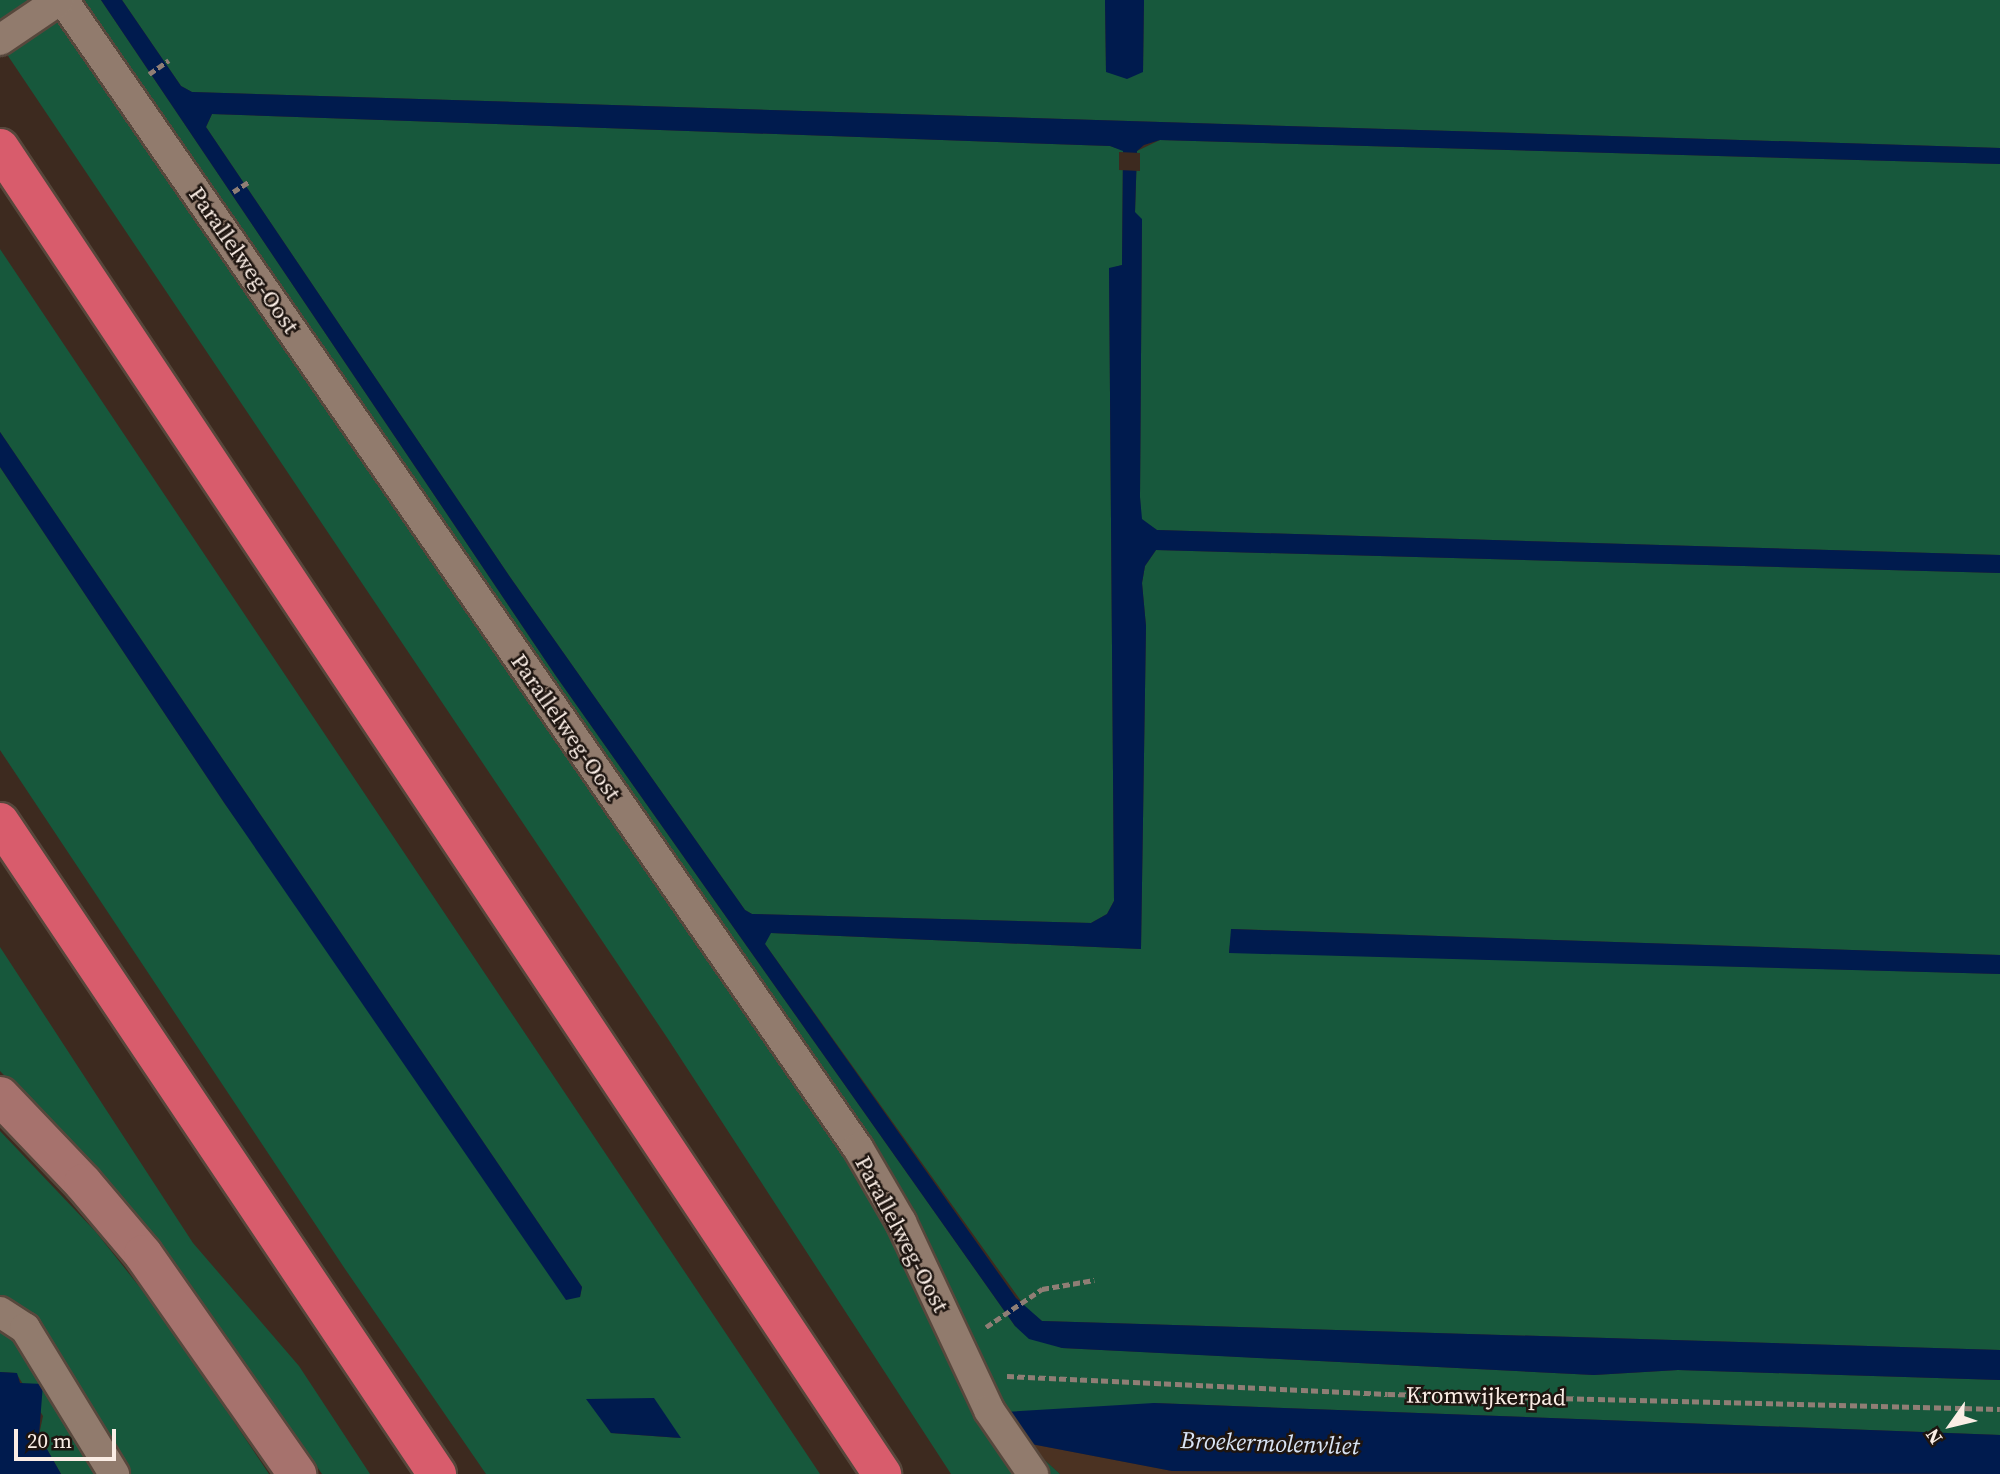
<!DOCTYPE html>
<html>
<head>
<meta charset="utf-8">
<style>
	body { margin:0 }
	#map { position:relative; width:2000px; height:1474px; overflow:hidden; background:#3d2a1f; font-family:"Source Serif 4",serif }
	div>[style] { position:absolute }
	.built>* { inset:0; background:#4b3222 }
	.green>* { inset:0; background:#17583c }
	.water>* { inset:0; background:#001b4e }
	.pier>* { inset:0; background:#3d2a1f }
	.path>* { height:4.5px; margin-top:-2.25px; transform-origin:0; background:repeating-linear-gradient(90deg,#8f7e75 0 7px,transparent 0 10.5px) }
	.roads { filter:drop-shadow(2px 0 #57473c) drop-shadow(-2px 0 #57473c) drop-shadow(0 2px #57473c) drop-shadow(0 -2px #57473c) }
	.minor>* { height:30px; margin:-15px; padding:0 15px; transform-origin:15px; border-radius:15px; background:#917b6d }
	.secondary>* { height:38px; margin:-19px; padding:0 19px; transform-origin:19px; border-radius:19px; background:#a6726d }
	.motorway>* { height:38px; margin:-19px; padding:0 19px; transform-origin:19px; border-radius:19px; background:#d85c6c }
	span { translate:-50% -50%; white-space:nowrap; text-align:center; line-height:1.15; -webkit-text-stroke:5px #1e1510; paint-order:stroke }
	.street-label { font-size:23px; color:#faede5 }
	.water-label { font-size:24px; color:#d9e4f5; font-style:italic }
	.north { position:absolute; left:1916px; top:1390px; width:70px; height:70px; -webkit-text-stroke:5px #1e1510; paint-order:stroke; rotate:236deg; font-size:19px; font-weight:700; line-height:28px; text-align:center; color:#faede5 }
	.north::after { content:''; display:block; margin:auto; width:24px; height:32px; background:#faede5; clip-path:polygon(50% 0,100% 100%,50% 72%,0 100%) }
	.scale { position:absolute; left:14px; top:1429px; width:102px; height:32px; box-sizing:border-box; border:4px solid #faede5; border-top:0; padding-left:9px; font-size:21px; line-height:24px; white-space:nowrap; color:#faede5; -webkit-text-stroke:5px #1e1510; paint-order:stroke }
</style>
</head>
<body>
<div id="map">
	<div class="built">
		<div style="clip-path:polygon(1026px 1443px,1172px 1471px,1372px 1474px,1060px 1474px)"></div>
	</div>
	<div class="green">
		<div style="clip-path:polygon(0 0,101px 0,556px 676px,1015px 1326px,1062px 1348px,1183px 1354px,1594px 1375px,1678px 1370px,2000px 1380px,2000px 1435px,1154px 1403px,1026px 1443px,1060px 1474px,951px 1474px,668px 1039px,0 44px)"></div>
		<div style="clip-path:polygon(122px 0,1105px 0,1106px 72px,1143px 72px,1144px 0,2000px 0,2000px 148px,192px 92px,181px 86px)"></div>
		<div style="clip-path:polygon(212px 114px,1110px 146px,1123px 150px,1122px 265px,1109px 269px,1114px 901px,1107px 914px,1091px 923px,752px 914px,745px 910px,510px 577px,206px 127px)"></div>
		<div style="clip-path:polygon(1160px 140px,2000px 164px,2000px 555px,1157px 530px,1141px 520px,1140px 497px,1142px 220px,1135px 213px,1137px 151px)"></div>
		<div style="clip-path:polygon(evenodd,0 249px,820px 1474px,486px 1474px,345px 1269px,0 750px,0 467px,225px 804px,580px 1297px,582px 1287px,0 432px,0 249px,604px 1423px,680px 1438px,611px 1433px,604px 1423px)"></div>
		<div style="clip-path:polygon(1156px 550px,2000px 573px,2000px 955px,1232px 929px,1229px 952px,2000px 974px,2000px 1350px,1042px 1321px,1026px 1308px,765px 944px,765px 937px,771px 933px,1141px 949px,1146px 626px,1142px 583px,1145px 566px)"></div>
		<div style="clip-path:polygon(0 947px,193px 1243px,299px 1366px,370px 1474px,322px 1474px,190px 1284px,121px 1197px,0 1071px)"></div>
		<div style="clip-path:polygon(0 1131px,96px 1232px,169px 1324px,269px 1474px,61px 1474px,39px 1435px,43px 1416px,16px 1373px,0 1372px)"></div>
	</div>
	<div class="water">
		<div style="clip-path:polygon(evenodd,101px 0,122px 0,181px 86px,192px 92px,2000px 148px,2000px 164px,1160px 140px,1144px 145px,1137px 151px,1135px 212px,1142px 219px,1140px 497px,1142px 519px,1157px 530px,2000px 555px,2000px 573px,1156px 550px,1145px 566px,1142px 583px,1146px 626px,1141px 949px,771px 933px,765px 944px,1016px 1298px,1042px 1321px,2000px 1350px,2000px 1380px,1678px 1370px,1594px 1375px,1062px 1348px,1029px 1339px,1015px 1326px,556px 676px,101px 0,212px 114px,1110px 146px,1123px 151px,1122px 265px,1109px 268px,1114px 901px,1107px 914px,1091px 923px,752px 914px,745px 910px,510px 577px,206px 127px,212px 114px)"></div>
		<div style="clip-path:polygon(1105px 0,1144px 0,1143px 72px,1127px 79px,1106px 72px)"></div>
		<div style="clip-path:polygon(0 432px,582px 1287px,580px 1297px,566px 1300px,225px 804px,0 467px)"></div>
		<div style="clip-path:polygon(1231px 929px,2000px 955px,2000px 974px,1229px 953px)"></div>
		<div style="clip-path:polygon(0 1372px,17px 1373px,20px 1383px,43px 1384px,39px 1435px,61px 1474px,0 1474px)"></div>
		<div style="clip-path:polygon(654px 1398px,681px 1438px,611px 1433px,586px 1399px)"></div>
		<div style="clip-path:polygon(1154px 1403px,2000px 1435px,2000px 1474px,1172px 1471px,1026px 1443px,1004px 1412px)"></div>
	</div>
	<div class="pier">
		<div style="clip-path:polygon(1119px 152px,1140px 153px,1140px 171px,1119px 170px)"></div>
	</div>
	<div class="path">
		<div style="left:149px;top:74px;width:24px;rotate:-35deg"></div>
		<div style="left:233px;top:192px;width:20px;rotate:-33deg"></div>
		<div style="left:986px;top:1327px;width:68px;rotate:-34.2deg"></div>
		<div style="left:1042px;top:1289px;width:53px;rotate:-9.8deg"></div>
		<div style="left:1007px;top:1376px;width:381px;rotate:2.7deg"></div>
		<div style="left:1388px;top:1394px;width:612px;rotate:1.4deg"></div>
	</div>
	<div class="roads">
		<div class="minor">
			<div style="left:63px;top:0;width:1396px;rotate:55.3deg"></div>
			<div style="left:858px;top:1148px;width:86px;rotate:59.8deg"></div>
			<div style="left:901px;top:1222px;width:208px;rotate:64.9deg"></div>
			<div style="left:989px;top:1410px;width:78px;rotate:55.5deg"></div>
			<div style="left:0;top:40px;width:71px;rotate:-34.1deg"></div>
			<div style="left:0;top:1312px;width:30px;rotate:33deg"></div>
			<div style="left:25px;top:1328px;width:171px;rotate:58.6deg"></div>
		</div>
		<div class="secondary">
			<div style="left:0;top:1096px;width:120px;rotate:46.3deg"></div>
			<div style="left:83px;top:1183px;width:93px;rotate:49.8deg"></div>
			<div style="left:143px;top:1254px;width:269px;rotate:55deg"></div>
		</div>
		<div class="motorway">
			<div style="left:0;top:148px;width:1593px;rotate:56.37deg"></div>
			<div style="left:0;top:822px;width:785px;rotate:56.17deg"></div>
		</div>
	</div>
	<div class="street-label">
		<span style="left:244px;top:260px;rotate:55deg">Parallelweg-Oost</span>
		<span style="left:566px;top:727px;rotate:55deg">Parallelweg-Oost</span>
		<span style="left:902px;top:1234px;rotate:62deg">Parallelweg-Oost</span>
		<span style="left:1486px;top:1396px;rotate:1deg">Kromwijkerpad</span>
	</div>
	<div class="water-label">
		<span style="left:1270px;top:1443px;rotate:2deg">Broekermolenvliet</span>
	</div>
	<div class="north">N</div>
	<div class="scale">20 m</div>
</div>
</body>
</html>
